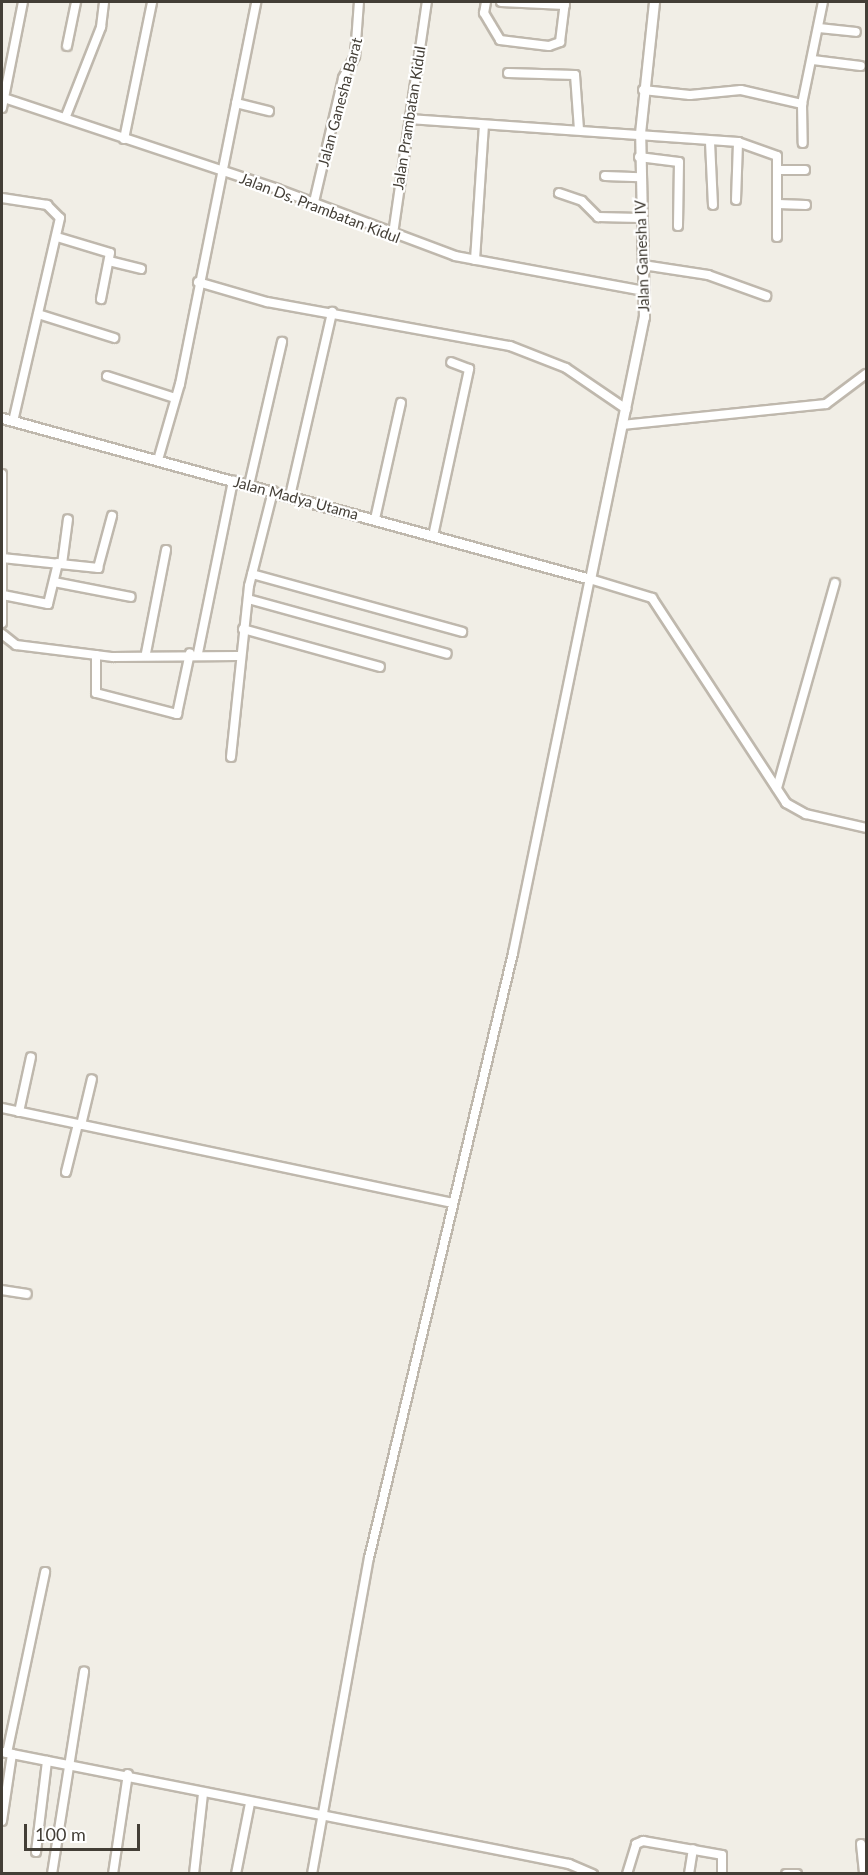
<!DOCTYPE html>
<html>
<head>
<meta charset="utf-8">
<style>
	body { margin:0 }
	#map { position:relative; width:868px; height:1875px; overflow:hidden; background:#f1eee6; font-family:Lato,sans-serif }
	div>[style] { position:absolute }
	.roads { filter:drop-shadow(2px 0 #bfb8ad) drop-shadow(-2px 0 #bfb8ad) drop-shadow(0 2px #bfb8ad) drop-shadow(0 -2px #bfb8ad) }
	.minor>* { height:8px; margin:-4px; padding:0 4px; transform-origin:4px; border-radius:4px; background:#fff }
	.tertiary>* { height:9px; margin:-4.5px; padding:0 4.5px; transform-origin:4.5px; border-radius:4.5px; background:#fff }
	span { translate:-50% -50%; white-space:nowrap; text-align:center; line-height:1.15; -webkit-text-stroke:4.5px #fff; paint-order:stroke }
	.street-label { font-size:15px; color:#433e36 }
	.frame { position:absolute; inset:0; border:3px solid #433e36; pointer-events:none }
	.scale { position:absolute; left:24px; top:1824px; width:116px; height:27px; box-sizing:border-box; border:3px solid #433e36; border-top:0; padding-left:8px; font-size:18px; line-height:21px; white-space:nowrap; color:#433e36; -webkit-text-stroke:4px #fff; paint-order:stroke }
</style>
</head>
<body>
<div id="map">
	<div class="roads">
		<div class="minor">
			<div style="left:486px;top:2px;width:11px;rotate:100deg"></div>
			<div style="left:484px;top:13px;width:31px;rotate:59deg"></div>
			<div style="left:500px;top:40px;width:49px;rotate:7deg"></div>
			<div style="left:549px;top:46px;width:12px;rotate:-20deg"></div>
			<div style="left:560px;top:42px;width:40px;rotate:-82.9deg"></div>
			<div style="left:501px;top:2px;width:64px;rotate:2.7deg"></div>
			<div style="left:819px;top:28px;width:37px;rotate:6deg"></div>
			<div style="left:67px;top:46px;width:45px;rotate:-78.4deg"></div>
			<div style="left:813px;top:60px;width:48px;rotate:7.1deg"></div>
			<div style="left:508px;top:73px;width:67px;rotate:1.7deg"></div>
			<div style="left:575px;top:75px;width:54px;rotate:85.8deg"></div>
			<div style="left:643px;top:90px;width:47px;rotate:6.1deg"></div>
			<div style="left:690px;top:95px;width:51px;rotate:-5.6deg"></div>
			<div style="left:741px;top:90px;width:63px;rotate:12.9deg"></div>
			<div style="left:802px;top:104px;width:104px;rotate:-78.4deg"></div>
			<div style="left:4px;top:98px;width:288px;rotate:18.4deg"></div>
			<div style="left:277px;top:189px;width:190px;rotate:20.6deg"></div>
			<div style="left:455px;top:256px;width:191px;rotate:10.5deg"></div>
			<div style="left:236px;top:103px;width:34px;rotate:14deg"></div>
			<div style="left:802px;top:104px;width:39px;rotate:89deg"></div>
			<div style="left:2px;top:108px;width:108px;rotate:-78.8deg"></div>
			<div style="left:66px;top:116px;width:96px;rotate:-68.5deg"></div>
			<div style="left:101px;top:27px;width:25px;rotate:-83deg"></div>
			<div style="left:409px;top:119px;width:330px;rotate:4deg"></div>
			<div style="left:738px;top:142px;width:41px;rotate:19.7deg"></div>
			<div style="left:777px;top:156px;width:81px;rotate:90deg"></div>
			<div style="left:124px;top:139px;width:140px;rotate:-78.4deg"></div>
			<div style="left:710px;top:142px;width:63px;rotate:87.3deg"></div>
			<div style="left:639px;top:157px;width:40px;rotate:7.1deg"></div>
			<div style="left:679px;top:162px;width:64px;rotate:90.9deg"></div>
			<div style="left:778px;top:170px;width:27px"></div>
			<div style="left:605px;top:176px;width:35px;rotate:2deg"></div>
			<div style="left:559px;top:193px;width:24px;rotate:19deg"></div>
			<div style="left:582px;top:201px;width:23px;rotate:45deg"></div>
			<div style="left:598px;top:217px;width:42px;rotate:1.4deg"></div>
			<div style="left:2px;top:198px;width:46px;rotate:8.8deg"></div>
			<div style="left:47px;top:205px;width:18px;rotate:45deg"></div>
			<div style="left:60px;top:218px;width:209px;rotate:103deg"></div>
			<div style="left:736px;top:200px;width:58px;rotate:-88deg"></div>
			<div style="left:314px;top:202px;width:127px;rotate:-76.8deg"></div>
			<div style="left:343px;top:78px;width:25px;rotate:-61deg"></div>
			<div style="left:355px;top:56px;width:54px;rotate:-85.8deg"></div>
			<div style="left:778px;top:204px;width:28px;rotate:2deg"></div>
			<div style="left:393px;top:234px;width:234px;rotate:-81.7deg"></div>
			<div style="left:57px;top:237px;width:55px;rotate:16.8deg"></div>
			<div style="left:110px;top:253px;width:47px;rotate:101.1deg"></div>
			<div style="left:475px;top:260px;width:135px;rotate:-86.2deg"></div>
			<div style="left:109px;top:261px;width:33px;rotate:14deg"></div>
			<div style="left:643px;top:265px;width:66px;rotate:8.7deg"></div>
			<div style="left:708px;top:275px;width:62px;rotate:19.9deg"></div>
			<div style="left:198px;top:282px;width:72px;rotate:16.2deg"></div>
			<div style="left:267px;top:302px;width:247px;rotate:10.3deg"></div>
			<div style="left:510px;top:346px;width:60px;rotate:21.4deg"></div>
			<div style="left:566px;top:368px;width:73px;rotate:34.3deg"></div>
			<div style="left:38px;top:314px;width:80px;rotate:17.5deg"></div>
			<div style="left:107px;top:376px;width:71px;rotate:17.9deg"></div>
			<div style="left:622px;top:425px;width:205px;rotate:-5.9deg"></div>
			<div style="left:826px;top:404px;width:50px;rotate:-36.9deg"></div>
			<div style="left:158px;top:460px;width:79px;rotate:-73.9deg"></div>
			<div style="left:180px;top:384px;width:389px;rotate:-78.7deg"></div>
			<div style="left:2px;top:474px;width:149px;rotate:90deg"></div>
			<div style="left:249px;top:485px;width:147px;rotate:-77deg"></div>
			<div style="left:290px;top:496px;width:189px;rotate:-77.1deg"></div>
			<div style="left:375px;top:519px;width:119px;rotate:-77.4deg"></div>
			<div style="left:433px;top:536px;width:171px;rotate:-77.8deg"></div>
			<div style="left:469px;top:369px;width:19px;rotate:-159deg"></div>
			<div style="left:2px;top:558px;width:97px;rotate:5.9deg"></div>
			<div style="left:98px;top:568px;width:54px;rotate:-74.9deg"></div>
			<div style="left:62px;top:564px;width:45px;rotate:-82.4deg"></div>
			<div style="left:252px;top:574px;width:218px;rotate:15.4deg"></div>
			<div style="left:54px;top:582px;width:78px;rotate:11deg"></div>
			<div style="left:3px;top:595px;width:46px;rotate:11.3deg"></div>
			<div style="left:48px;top:604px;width:42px;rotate:-76.3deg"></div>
			<div style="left:248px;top:599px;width:206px;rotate:15.4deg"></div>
			<div style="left:243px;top:629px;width:142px;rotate:15.5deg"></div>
			<div style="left:2px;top:634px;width:18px;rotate:38deg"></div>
			<div style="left:16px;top:645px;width:98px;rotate:7.1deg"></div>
			<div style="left:113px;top:657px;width:125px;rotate:-0.5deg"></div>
			<div style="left:146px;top:653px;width:105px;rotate:-79deg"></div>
			<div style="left:198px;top:653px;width:176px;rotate:-78.5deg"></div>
			<div style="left:96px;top:655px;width:38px;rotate:90deg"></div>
			<div style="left:96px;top:693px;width:84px;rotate:14.5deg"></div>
			<div style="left:177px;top:714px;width:62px;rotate:-78deg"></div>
			<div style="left:231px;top:757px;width:172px;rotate:-84deg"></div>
			<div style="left:249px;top:586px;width:98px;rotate:-75.8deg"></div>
			<div style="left:777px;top:788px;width:213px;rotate:-74.2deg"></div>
			<div style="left:2px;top:1108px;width:459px;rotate:11.9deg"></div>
			<div style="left:19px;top:1112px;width:56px;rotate:-77.7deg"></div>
			<div style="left:81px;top:1125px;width:47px;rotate:-76.6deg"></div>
			<div style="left:66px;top:1172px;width:49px;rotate:-76deg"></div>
			<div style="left:2px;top:1290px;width:25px;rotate:9deg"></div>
			<div style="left:2px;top:1752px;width:578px;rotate:11.17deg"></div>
			<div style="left:569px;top:1864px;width:26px;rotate:23deg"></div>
			<div style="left:7px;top:1753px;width:185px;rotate:-78.1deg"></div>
			<div style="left:2px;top:1821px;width:68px;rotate:-81.5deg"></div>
			<div style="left:861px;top:1844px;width:30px;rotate:84deg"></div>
			<div style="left:36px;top:1852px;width:92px;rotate:-83.1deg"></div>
			<div style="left:52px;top:1874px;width:205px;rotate:-81deg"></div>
			<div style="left:113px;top:1874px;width:101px;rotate:-81.5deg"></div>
			<div style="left:194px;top:1874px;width:81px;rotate:-83.6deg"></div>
			<div style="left:236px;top:1874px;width:72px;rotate:-78.8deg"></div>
			<div style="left:312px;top:1874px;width:321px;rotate:-79.8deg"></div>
			<div style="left:369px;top:1558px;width:622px;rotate:-76.61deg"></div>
			<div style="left:513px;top:953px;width:382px;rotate:-78.4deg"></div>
			<div style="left:590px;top:579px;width:65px;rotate:17deg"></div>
			<div style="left:652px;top:598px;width:245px;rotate:56.8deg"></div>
			<div style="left:786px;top:803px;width:23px;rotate:29deg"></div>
			<div style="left:806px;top:814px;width:62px;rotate:13.1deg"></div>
			<div style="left:627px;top:1874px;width:31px;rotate:-73deg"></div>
			<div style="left:636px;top:1844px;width:8px;rotate:-23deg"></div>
			<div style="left:643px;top:1841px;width:80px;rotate:10deg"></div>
			<div style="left:722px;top:1855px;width:19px;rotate:90deg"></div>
			<div style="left:689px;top:1874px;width:25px;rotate:-81deg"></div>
			<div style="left:786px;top:1874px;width:11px"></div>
		</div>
		<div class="tertiary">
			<div style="left:2px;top:418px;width:610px;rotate:15.31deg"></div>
			<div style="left:590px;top:579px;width:268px;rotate:-78.4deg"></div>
			<div style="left:644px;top:317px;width:184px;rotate:-91.2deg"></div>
			<div style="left:640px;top:133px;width:132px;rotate:-83.9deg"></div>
		</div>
	</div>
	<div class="street-label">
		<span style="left:340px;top:102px;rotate:-75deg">Jalan Ganesha Barat</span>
		<span style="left:409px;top:118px;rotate:-81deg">Jalan Prambatan Kidul</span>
		<span style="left:320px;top:208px;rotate:21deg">Jalan Ds. Prambatan Kidul</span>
		<span style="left:642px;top:256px;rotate:-92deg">Jalan Ganesha IV</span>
		<span style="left:296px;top:498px;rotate:15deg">Jalan Madya Utama</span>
	</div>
	<div class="frame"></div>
	<div class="scale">100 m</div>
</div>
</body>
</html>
